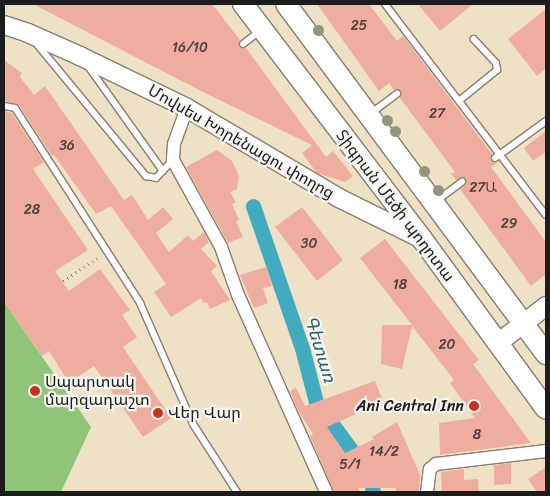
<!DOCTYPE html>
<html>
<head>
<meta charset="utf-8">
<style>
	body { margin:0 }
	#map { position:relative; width:550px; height:496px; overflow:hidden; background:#efe1c5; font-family:Sriracha,"Noto Sans Armenian",sans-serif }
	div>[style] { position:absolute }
	.green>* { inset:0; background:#8fc578 }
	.canal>* { height:15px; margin:-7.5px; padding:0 7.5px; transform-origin:7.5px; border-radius:7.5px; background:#41acc0 }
	.building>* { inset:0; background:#efada0 }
	.path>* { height:2.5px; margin-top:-1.25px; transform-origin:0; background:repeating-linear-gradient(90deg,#867e70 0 1px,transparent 0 5px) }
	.roads { filter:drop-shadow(1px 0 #867e70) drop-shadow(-1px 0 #867e70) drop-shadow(0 1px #867e70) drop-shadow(0 -1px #867e70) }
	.lane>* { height:6px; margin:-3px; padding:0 3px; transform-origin:3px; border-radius:3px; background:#fff }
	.street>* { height:12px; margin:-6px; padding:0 6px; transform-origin:6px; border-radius:6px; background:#fff }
	.secondary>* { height:18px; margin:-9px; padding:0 9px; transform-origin:9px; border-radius:9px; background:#fff }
	.primary>* { height:20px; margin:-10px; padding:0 10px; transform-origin:10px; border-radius:10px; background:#fff }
	.trees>* { width:11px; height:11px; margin:-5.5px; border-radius:50%; background:#91957a }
	.dots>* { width:14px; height:14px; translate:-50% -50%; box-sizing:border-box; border:2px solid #f6f6f2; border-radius:50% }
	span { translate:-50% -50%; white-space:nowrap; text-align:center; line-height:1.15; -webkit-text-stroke:4.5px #f6f6f2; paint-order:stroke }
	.number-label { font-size:14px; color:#51403d }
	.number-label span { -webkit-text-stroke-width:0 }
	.street-label { font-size:16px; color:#1c1c1c }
	.poi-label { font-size:16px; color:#1c1c1c }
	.left { translate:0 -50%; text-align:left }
	.right { translate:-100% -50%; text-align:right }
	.water-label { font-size:18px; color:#2d5d66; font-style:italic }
	.frame { position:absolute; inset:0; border:5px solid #1c1c1c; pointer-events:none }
</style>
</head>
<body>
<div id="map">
	<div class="green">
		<div style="clip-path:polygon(4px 302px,91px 427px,61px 492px,4px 492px)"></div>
	</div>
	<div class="canal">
		<div style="left:253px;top:206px;width:150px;rotate:71deg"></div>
		<div style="left:302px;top:348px;width:56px;rotate:75.5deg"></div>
		<div style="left:316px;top:402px;width:66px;rotate:53.7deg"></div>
		<div style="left:355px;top:455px;width:35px;rotate:61deg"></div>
		<div style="left:372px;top:486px;width:6px;rotate:81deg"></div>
	</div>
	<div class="building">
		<div style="clip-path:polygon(33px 4px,212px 4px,240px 40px,239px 47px,246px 48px,326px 157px,333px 151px,353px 176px,345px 182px,317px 173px,302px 153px,312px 145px,203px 92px)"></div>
		<div style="clip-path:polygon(317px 4px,369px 4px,397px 41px,403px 36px,492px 154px,491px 160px,497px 163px,491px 167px,546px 242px,546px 274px,531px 286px,460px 189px,466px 184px,466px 179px,462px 177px,456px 180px,451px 174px,455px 172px,400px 98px,401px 91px,394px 90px,389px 83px,379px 91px)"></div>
		<div style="clip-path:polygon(418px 4px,473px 4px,440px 31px)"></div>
		<div style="clip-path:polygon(546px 9px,546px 68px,537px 76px,508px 39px)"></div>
		<div style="clip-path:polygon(4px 60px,22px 73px,20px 77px,34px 95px,45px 86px,124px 200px,132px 195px,148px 220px,163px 207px,173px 219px,156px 233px,169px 252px,188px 235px,193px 241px,204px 232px,209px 242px,201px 249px,217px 266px,211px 271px,230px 300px,210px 309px,207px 302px,203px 303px,201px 298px,171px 317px,154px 292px,166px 284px,111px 206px,96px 214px,54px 155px,52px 156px,19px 105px,4px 101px)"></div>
		<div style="clip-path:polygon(4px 111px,12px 113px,44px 162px,33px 169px,88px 250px,55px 271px,69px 291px,100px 269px,130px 310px,122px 315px,137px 337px,123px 347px,171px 418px,143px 437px,94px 366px,69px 383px,49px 351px,42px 356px,4px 302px)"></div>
		<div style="clip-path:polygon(546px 131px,546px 152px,533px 161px,524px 148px)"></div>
		<div style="clip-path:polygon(217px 150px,232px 161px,239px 176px,237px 189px,230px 192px,236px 202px,232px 204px,239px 220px,236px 221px,243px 237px,228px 243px,186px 167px)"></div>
		<div style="clip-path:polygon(302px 207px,343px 260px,317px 281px,275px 227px)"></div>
		<div style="clip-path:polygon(385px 239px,479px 360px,473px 364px,531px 443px,440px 455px,439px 423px,475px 418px,450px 383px,454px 380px,412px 326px,402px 369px,381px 364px,382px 325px,412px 325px,360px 258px)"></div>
		<div style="clip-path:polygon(266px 267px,272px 286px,263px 288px,268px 303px,254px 308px,240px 275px)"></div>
		<div style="clip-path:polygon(375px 381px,382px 399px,357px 409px,358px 413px,327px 427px,345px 453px,374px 439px,372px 437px,397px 422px,420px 475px,419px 492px,396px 492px,396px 488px,358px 488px,360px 492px,334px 492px,310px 436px,313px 434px,298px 410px,290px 391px,296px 388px,305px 406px)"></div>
		<div style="clip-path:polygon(511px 463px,511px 484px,494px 485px,494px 465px)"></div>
		<div style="clip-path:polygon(546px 467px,546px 492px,537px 492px,528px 479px)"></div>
		<div style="clip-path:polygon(464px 469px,464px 480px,478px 479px,479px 492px,442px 492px,441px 472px)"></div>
	</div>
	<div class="path">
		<div style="left:63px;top:281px;width:43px;rotate:-33.7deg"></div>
	</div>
	<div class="roads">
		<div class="lane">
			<div style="left:385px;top:4px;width:265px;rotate:52.7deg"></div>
			<div style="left:36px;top:43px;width:173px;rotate:50.4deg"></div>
			<div style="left:146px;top:176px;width:10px;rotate:11deg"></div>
			<div style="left:156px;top:178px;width:25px;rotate:-47deg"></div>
			<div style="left:243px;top:44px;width:23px;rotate:-38deg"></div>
			<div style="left:88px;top:66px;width:129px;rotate:54.5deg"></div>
			<div style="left:460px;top:100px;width:48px;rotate:-39deg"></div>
			<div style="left:497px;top:70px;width:7px;rotate:-98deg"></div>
			<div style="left:496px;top:63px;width:33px;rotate:-133deg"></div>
			<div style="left:4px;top:106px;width:11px;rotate:10deg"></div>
			<div style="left:15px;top:108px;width:232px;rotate:57.3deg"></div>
			<div style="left:140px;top:303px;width:132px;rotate:66.3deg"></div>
			<div style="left:193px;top:424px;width:81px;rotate:57.1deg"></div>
			<div style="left:370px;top:114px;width:34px;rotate:-37deg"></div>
			<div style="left:495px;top:158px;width:63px;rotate:-36deg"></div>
			<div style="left:435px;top:202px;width:34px;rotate:-37deg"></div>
		</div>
		<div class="street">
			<div style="left:187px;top:108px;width:38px;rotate:110deg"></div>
			<div style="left:174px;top:144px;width:16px;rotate:94deg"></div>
			<div style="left:173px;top:160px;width:99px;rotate:61.1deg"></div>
			<div style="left:221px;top:247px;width:51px;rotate:70.5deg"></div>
			<div style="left:238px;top:295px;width:216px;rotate:65.9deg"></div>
			<div style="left:427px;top:492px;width:23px;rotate:-83deg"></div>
			<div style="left:430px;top:469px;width:8px;rotate:-40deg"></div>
			<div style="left:436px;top:464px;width:111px;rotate:-6.7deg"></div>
		</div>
		<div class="secondary">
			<div style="left:4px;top:25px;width:25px;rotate:18deg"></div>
			<div style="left:28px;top:33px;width:57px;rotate:23.9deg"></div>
			<div style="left:80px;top:56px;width:119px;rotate:25.9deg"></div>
			<div style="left:187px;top:108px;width:177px;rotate:30.6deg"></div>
			<div style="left:339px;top:198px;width:93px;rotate:26.3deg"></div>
			<div style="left:498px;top:343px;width:61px;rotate:-37.6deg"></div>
		</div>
		<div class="primary">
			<div style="left:243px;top:4px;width:295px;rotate:52.7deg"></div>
			<div style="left:422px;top:239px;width:210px;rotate:53.9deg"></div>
			<div style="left:286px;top:4px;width:436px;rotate:53.4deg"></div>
		</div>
	</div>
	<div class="trees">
		<div style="left:318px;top:30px"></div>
		<div style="left:387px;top:120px"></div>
		<div style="left:395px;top:131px"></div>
		<div style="left:424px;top:171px"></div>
		<div style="left:438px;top:190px"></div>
	</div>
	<div class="dots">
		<div style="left:35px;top:391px;background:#c8321e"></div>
		<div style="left:474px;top:406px;background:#c8321e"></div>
		<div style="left:158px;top:413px;background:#c8321e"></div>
	</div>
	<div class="number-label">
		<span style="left:359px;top:26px">25</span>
		<span style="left:190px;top:48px">16/10</span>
		<span style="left:437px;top:114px">27</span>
		<span style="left:67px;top:146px">36</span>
		<span style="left:483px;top:188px">27Ա</span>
		<span style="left:32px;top:210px">28</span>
		<span style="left:509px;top:224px">29</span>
		<span style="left:309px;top:244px">30</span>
		<span style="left:400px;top:285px">18</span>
		<span style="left:447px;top:345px">20</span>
		<span style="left:477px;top:435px">8</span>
		<span style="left:384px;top:452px">14/2</span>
		<span style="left:350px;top:465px">5/1</span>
	</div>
	<div class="street-label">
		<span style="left:241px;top:142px;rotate:30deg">Մովսես Խորենացու փողոց</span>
		<span style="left:395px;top:206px;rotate:53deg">Տիգրան Մեծի պողոտա</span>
	</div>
	<div class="poi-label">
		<span class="left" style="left:45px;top:391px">Սպարտակ<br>մարզադաշտ</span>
		<span class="right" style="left:464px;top:406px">Ani Central Inn</span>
		<span class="left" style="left:168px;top:413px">Վեր Վար</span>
	</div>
	<div class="water-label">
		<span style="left:320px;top:349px;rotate:73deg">Գետառ</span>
	</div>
	<div class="frame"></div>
</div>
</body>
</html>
